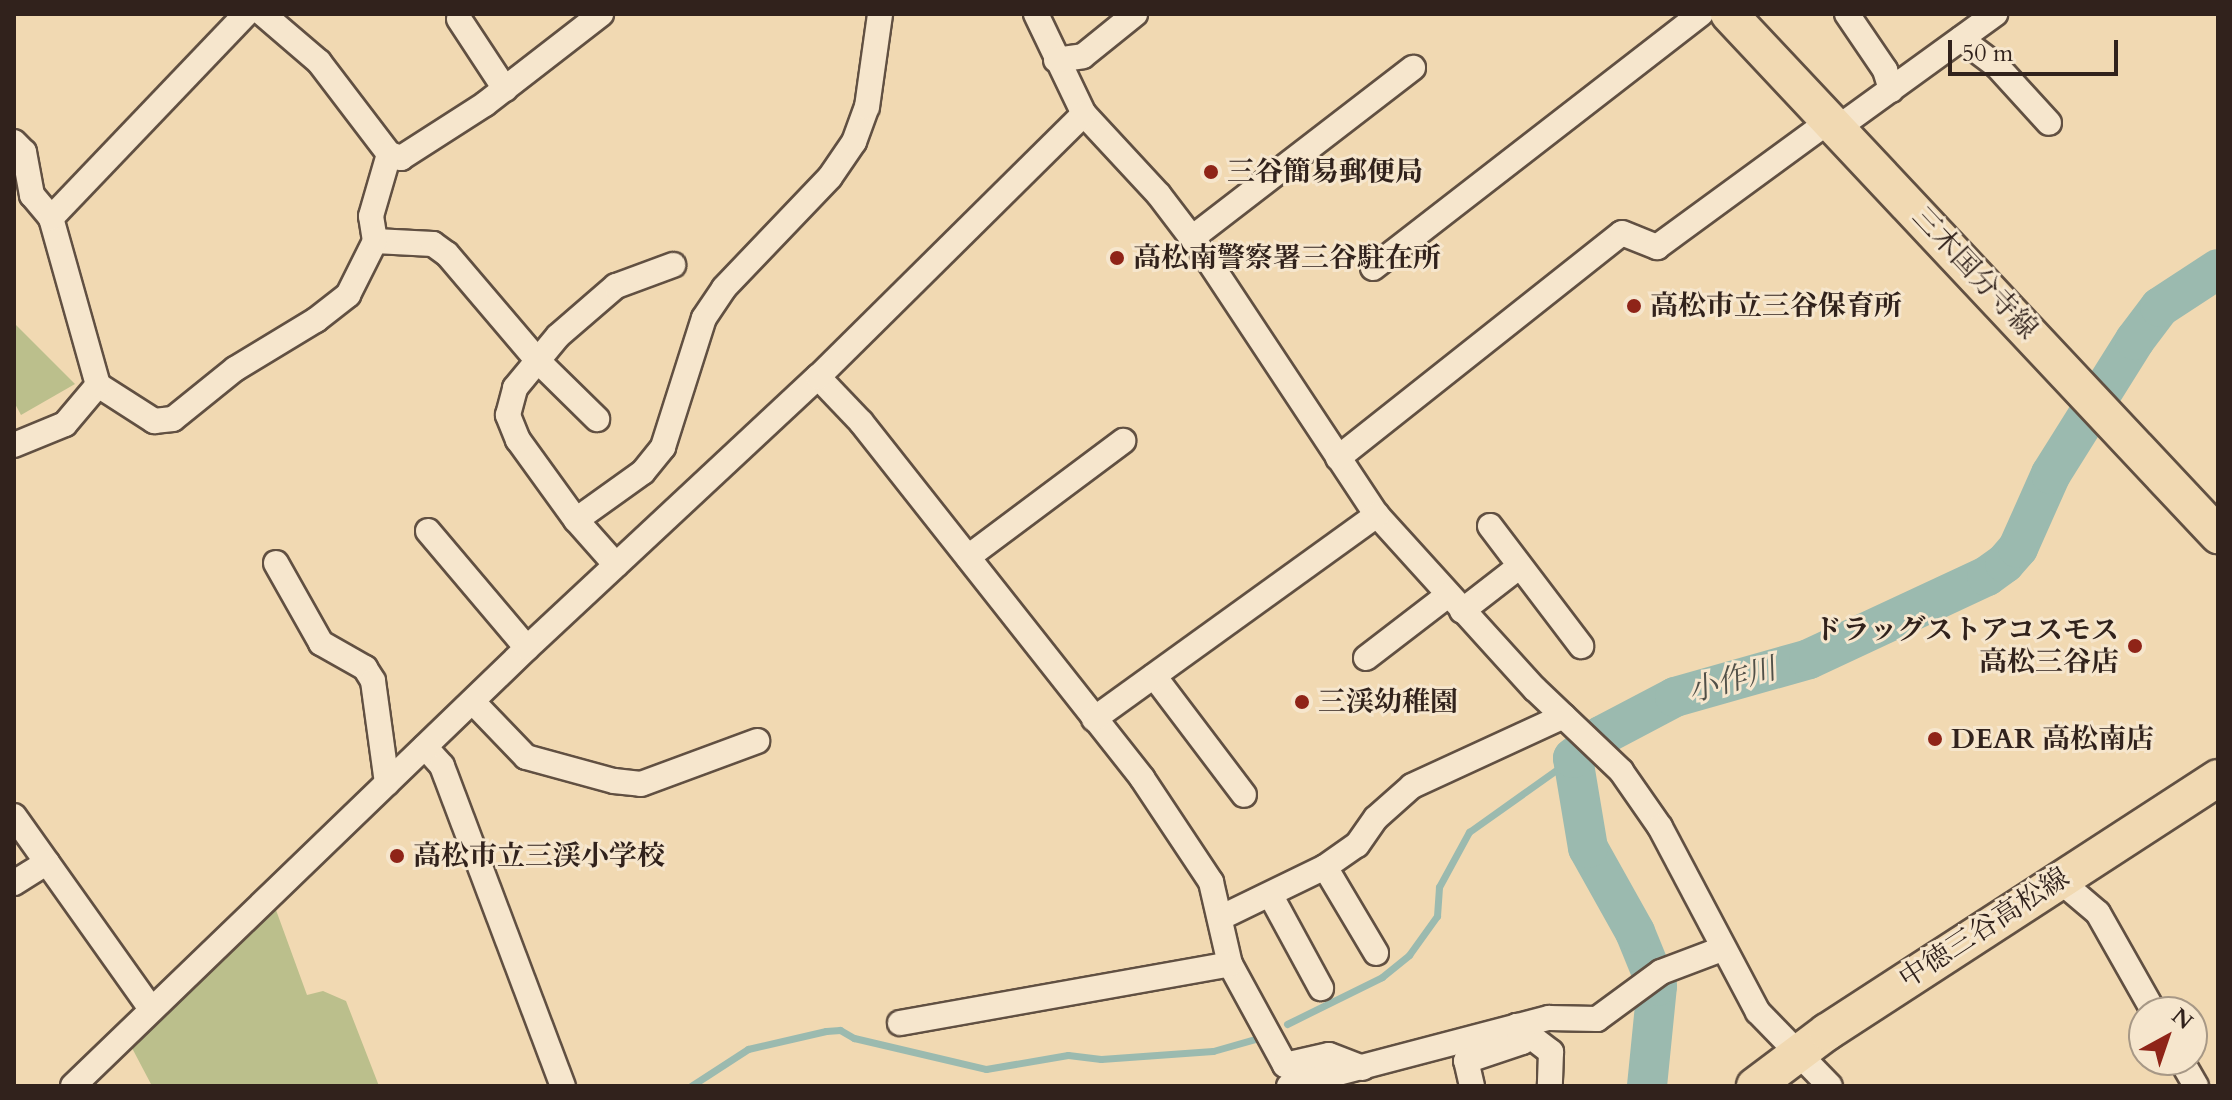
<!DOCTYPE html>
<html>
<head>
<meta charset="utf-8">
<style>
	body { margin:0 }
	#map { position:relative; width:2232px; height:1100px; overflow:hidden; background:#f1d9b2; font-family:Cardo,"Noto Serif JP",serif }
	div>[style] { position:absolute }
	.green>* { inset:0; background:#bbbf8c }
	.stream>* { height:7px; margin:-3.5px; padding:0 3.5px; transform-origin:3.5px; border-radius:3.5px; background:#9bbaaf }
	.river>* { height:40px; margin:-20px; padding:0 20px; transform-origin:20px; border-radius:20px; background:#9bbaaf }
	.roads { filter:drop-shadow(2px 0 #615042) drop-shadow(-2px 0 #615042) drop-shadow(0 2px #615042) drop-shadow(0 -2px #615042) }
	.street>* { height:24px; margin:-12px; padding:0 12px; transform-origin:12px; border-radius:12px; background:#f6e6cd }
	.primary>* { height:36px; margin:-18px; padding:0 18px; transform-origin:18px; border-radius:18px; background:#f1d9b2 }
	.dots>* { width:22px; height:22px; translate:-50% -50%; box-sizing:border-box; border:4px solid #f6e6cd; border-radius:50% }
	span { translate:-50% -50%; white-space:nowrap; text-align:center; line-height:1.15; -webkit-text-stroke:6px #f6e6cd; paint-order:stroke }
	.poi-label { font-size:28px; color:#31221c; font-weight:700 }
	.left { translate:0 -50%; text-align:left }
	.right { translate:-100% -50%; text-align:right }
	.street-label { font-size:28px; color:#31221c }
	.water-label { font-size:30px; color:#515048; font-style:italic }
	.frame { position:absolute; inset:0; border:16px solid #31221c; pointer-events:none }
	.north { position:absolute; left:2128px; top:996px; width:80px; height:80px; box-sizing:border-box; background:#f6e6cd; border:2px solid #a79886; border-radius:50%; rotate:40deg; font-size:22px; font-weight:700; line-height:32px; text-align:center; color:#31221c }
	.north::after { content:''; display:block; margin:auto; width:28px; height:36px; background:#8f2418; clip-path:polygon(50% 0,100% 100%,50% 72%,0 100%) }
	.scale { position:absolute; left:1948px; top:40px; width:170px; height:36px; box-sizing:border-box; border:4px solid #31221c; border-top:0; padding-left:10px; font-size:24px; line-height:28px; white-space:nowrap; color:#31221c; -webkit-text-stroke:6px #f6e6cd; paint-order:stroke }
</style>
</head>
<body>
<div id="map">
	<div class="green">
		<div style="clip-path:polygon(14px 323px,75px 384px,21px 415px,14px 402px)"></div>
		<div style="clip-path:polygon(276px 910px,307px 995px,323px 991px,346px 1001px,379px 1086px,152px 1086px,132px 1048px)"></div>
	</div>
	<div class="stream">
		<div style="left:1287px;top:1024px;width:106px;rotate:-26.3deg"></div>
		<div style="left:1382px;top:977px;width:35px;rotate:-39deg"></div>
		<div style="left:1409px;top:955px;width:48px;rotate:-54.3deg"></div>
		<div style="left:1437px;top:916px;width:29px;rotate:-86deg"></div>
		<div style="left:1439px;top:887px;width:63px;rotate:-61.4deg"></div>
		<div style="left:1469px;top:832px;width:128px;rotate:-35.4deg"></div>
		<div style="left:691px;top:1086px;width:68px;rotate:-33deg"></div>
		<div style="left:748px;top:1049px;width:80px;rotate:-13deg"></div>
		<div style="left:826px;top:1031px;width:14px;rotate:-4deg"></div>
		<div style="left:840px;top:1030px;width:16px;rotate:30deg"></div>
		<div style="left:854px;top:1038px;width:136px;rotate:13.2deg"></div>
		<div style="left:986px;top:1069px;width:83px;rotate:-9.7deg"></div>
		<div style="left:1068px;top:1055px;width:33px;rotate:7deg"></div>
		<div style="left:1101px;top:1059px;width:112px;rotate:-4.1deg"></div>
		<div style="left:1213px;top:1051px;width:48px;rotate:-15.8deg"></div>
	</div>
	<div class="river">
		<div style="left:1647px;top:1086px;width:100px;rotate:-84.3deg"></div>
		<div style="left:1657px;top:986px;width:58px;rotate:-112.2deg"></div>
		<div style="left:1635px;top:932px;width:96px;rotate:-119.2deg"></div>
		<div style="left:1588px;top:848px;width:91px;rotate:-99.5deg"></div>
		<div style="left:1573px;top:758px;width:36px;rotate:-38deg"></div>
		<div style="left:1601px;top:736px;width:84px;rotate:-27.8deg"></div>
		<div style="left:1675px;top:697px;width:139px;rotate:-15.8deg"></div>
		<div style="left:1809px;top:659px;width:196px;rotate:-25deg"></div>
		<div style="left:1987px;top:576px;width:22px;rotate:-36deg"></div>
		<div style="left:2005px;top:563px;width:20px;rotate:-49deg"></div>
		<div style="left:2018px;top:548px;width:81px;rotate:-66deg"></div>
		<div style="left:2051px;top:474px;width:158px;rotate:-57.9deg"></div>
		<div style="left:2135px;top:340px;width:41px;rotate:-52.9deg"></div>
		<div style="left:2160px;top:307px;width:69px;rotate:-33.2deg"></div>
	</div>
	<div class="roads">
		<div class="street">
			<div style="left:263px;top:14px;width:74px;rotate:40.6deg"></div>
			<div style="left:319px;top:62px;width:116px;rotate:52.7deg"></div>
			<div style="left:389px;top:154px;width:13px;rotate:18deg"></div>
			<div style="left:401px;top:158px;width:100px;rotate:-32.7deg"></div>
			<div style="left:485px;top:104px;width:147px;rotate:-37.8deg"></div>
			<div style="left:1036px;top:14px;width:111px;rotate:64.4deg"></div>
			<div style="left:1084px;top:114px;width:110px;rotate:47.2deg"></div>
			<div style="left:1159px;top:195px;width:74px;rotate:52.7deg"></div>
			<div style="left:1204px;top:254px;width:313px;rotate:56.5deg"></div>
			<div style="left:1377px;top:515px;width:235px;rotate:47.8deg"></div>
			<div style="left:1535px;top:689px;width:119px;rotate:43.6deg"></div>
			<div style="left:1621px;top:771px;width:68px;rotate:55.1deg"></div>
			<div style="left:1660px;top:827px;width:209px;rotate:62.1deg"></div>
			<div style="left:1758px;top:1012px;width:103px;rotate:45.8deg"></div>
			<div style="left:1847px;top:14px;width:68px;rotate:55.8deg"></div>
			<div style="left:1885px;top:70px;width:21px;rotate:73deg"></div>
			<div style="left:459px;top:19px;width:84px;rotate:56.7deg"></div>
			<div style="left:1961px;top:39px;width:45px;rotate:36.9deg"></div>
			<div style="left:1997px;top:66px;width:77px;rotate:47.6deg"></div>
			<div style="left:1056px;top:60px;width:27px;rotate:-8deg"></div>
			<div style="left:1083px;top:56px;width:67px;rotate:-38.9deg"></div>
			<div style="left:1839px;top:127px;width:193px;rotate:-35.9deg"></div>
			<div style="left:14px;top:142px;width:14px;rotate:45deg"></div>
			<div style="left:24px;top:152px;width:44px;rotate:79.5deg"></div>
			<div style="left:32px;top:195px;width:30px;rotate:50deg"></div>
			<div style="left:1192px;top:238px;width:279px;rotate:-37.6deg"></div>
			<div style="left:375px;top:241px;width:58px;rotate:3deg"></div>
			<div style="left:433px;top:244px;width:17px;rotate:36deg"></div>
			<div style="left:447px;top:254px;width:140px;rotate:49.6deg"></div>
			<div style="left:538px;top:361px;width:83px;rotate:44.5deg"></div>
			<div style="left:1373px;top:268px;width:415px;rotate:-37.8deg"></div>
			<div style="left:818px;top:377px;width:62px;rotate:46.3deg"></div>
			<div style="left:861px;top:422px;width:454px;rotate:51.7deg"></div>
			<div style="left:1142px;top:778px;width:125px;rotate:56.4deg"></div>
			<div style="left:1211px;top:882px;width:84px;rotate:77deg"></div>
			<div style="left:1230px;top:964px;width:115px;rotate:61.4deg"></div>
			<div style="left:1285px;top:1065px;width:45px;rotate:-12.8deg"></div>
			<div style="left:1329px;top:1055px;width:36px;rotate:21deg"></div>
			<div style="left:98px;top:385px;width:67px;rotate:32.7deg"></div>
			<div style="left:154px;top:421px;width:19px;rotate:-6deg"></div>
			<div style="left:173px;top:419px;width:80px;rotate:-38.9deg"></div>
			<div style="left:235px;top:369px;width:95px;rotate:-31.2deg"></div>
			<div style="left:316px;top:320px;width:41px;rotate:-38deg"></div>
			<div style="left:348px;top:295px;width:60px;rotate:-63.4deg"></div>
			<div style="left:375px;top:241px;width:25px;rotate:-99deg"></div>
			<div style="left:371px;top:216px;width:65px;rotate:-73.8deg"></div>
			<div style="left:14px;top:445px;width:55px;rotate:-22.4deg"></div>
			<div style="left:65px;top:424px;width:51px;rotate:-49.8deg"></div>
			<div style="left:98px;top:385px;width:173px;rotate:-105.7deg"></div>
			<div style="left:51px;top:218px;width:282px;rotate:-46.3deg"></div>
			<div style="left:1338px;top:458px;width:362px;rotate:-38.4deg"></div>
			<div style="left:1622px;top:233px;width:38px;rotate:22deg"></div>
			<div style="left:1657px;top:247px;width:217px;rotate:-36.2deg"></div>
			<div style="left:576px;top:520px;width:82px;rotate:-35.6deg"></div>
			<div style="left:643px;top:472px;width:32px;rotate:-51deg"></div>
			<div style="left:663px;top:447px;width:135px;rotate:-72.4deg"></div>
			<div style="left:704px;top:318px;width:36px;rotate:-56deg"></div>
			<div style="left:724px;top:288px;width:153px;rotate:-46.3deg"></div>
			<div style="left:830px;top:177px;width:42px;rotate:-55.6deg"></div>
			<div style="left:854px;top:142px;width:37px;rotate:-70deg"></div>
			<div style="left:867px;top:107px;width:94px;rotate:-82deg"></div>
			<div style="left:1490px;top:526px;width:151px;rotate:52.8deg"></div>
			<div style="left:428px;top:531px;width:153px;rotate:49.8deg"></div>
			<div style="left:968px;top:557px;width:194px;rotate:-36.8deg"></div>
			<div style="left:276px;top:563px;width:92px;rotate:60.6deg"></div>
			<div style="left:321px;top:643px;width:51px;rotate:29.6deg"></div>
			<div style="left:365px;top:668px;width:15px;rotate:58deg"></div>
			<div style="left:373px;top:681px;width:103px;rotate:82.2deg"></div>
			<div style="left:616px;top:565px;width:60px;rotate:-131.6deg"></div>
			<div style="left:576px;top:520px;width:99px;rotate:-125.9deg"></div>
			<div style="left:518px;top:440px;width:27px;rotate:-112deg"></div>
			<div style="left:508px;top:415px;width:28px;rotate:-75deg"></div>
			<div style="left:515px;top:388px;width:67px;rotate:-50.4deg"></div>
			<div style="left:558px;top:336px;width:77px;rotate:-40.8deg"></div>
			<div style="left:616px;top:286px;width:61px;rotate:-20.2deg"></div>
			<div style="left:1462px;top:611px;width:73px;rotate:-37.8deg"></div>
			<div style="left:1366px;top:658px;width:103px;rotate:-37.5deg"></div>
			<div style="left:1154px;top:676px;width:149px;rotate:52.9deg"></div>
			<div style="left:473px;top:702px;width:76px;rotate:46.1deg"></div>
			<div style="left:526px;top:757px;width:91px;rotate:15.3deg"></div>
			<div style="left:614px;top:781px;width:27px;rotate:6deg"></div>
			<div style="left:641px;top:784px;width:124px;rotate:-20.3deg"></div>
			<div style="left:1094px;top:719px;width:349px;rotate:-35.8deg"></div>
			<div style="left:425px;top:747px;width:25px;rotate:48deg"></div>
			<div style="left:442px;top:766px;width:342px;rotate:69.3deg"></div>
			<div style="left:14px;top:816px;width:237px;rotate:54.6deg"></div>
			<div style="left:1325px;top:867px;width:100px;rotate:59.3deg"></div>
			<div style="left:2058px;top:879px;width:52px;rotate:40.4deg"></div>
			<div style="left:2098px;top:913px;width:114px;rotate:60.5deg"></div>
			<div style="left:14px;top:883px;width:39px;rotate:-32deg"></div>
			<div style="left:1271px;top:896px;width:105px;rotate:61.5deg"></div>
			<div style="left:1222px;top:917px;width:114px;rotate:-25.9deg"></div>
			<div style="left:1325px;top:867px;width:39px;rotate:-35deg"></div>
			<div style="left:1357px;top:845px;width:33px;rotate:-55deg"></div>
			<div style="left:1376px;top:818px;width:48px;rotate:-41.6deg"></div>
			<div style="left:1412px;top:786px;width:167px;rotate:-24.7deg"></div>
			<div style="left:900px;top:1023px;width:335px;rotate:-10.1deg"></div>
			<div style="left:1517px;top:1026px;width:43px;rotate:37.4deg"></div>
			<div style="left:1551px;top:1052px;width:34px;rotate:92deg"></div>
			<div style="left:2181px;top:1060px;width:30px;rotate:60deg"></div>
			<div style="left:73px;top:1086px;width:631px;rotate:-43.97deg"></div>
			<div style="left:527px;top:648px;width:398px;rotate:-43deg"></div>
			<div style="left:818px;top:377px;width:374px;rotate:-44.7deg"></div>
			<div style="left:1289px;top:1086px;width:269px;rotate:-14.7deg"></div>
			<div style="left:1549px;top:1018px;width:48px;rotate:1.2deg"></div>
			<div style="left:1597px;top:1019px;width:79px;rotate:-36.3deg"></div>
			<div style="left:1661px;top:972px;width:65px;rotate:-20.7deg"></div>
			<div style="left:1472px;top:1086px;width:26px;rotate:-103deg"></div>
			<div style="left:1466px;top:1061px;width:59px;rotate:-18.7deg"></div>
			<div style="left:1522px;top:1042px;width:17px;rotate:-107deg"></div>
		</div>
		<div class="primary">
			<div style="left:1729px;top:14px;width:715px;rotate:46.81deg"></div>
			<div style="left:1755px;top:1086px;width:90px;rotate:-36.9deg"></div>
			<div style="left:1827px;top:1032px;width:466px;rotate:-33deg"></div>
		</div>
	</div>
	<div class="dots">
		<div style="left:1211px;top:172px;background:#8f2418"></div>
		<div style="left:1117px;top:258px;background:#8f2418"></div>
		<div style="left:1634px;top:306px;background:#8f2418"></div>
		<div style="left:2135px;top:646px;background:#8f2418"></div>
		<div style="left:1302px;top:702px;background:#8f2418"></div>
		<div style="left:1935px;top:739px;background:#8f2418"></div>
		<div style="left:397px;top:856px;background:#8f2418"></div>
	</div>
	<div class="poi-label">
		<span class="left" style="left:1227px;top:172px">三谷簡易郵便局</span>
		<span class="left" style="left:1133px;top:258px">高松南警察署三谷駐在所</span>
		<span class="left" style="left:1650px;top:306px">高松市立三谷保育所</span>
		<span class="right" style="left:2119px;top:646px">ドラッグストアコスモス<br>高松三谷店</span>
		<span class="left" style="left:1318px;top:702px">三渓幼稚園</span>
		<span class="left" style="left:1951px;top:739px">DEAR 高松南店</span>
		<span class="left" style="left:413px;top:856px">高松市立三渓小学校</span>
	</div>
	<div class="street-label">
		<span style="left:1975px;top:273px;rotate:47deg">三木国分寺線</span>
		<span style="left:1984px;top:928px;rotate:-33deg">中徳三谷高松線</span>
	</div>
	<div class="water-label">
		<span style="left:1732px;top:681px;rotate:-16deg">小作川</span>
	</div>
	<div class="frame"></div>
	<div class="north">N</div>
	<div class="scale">50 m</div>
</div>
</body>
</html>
